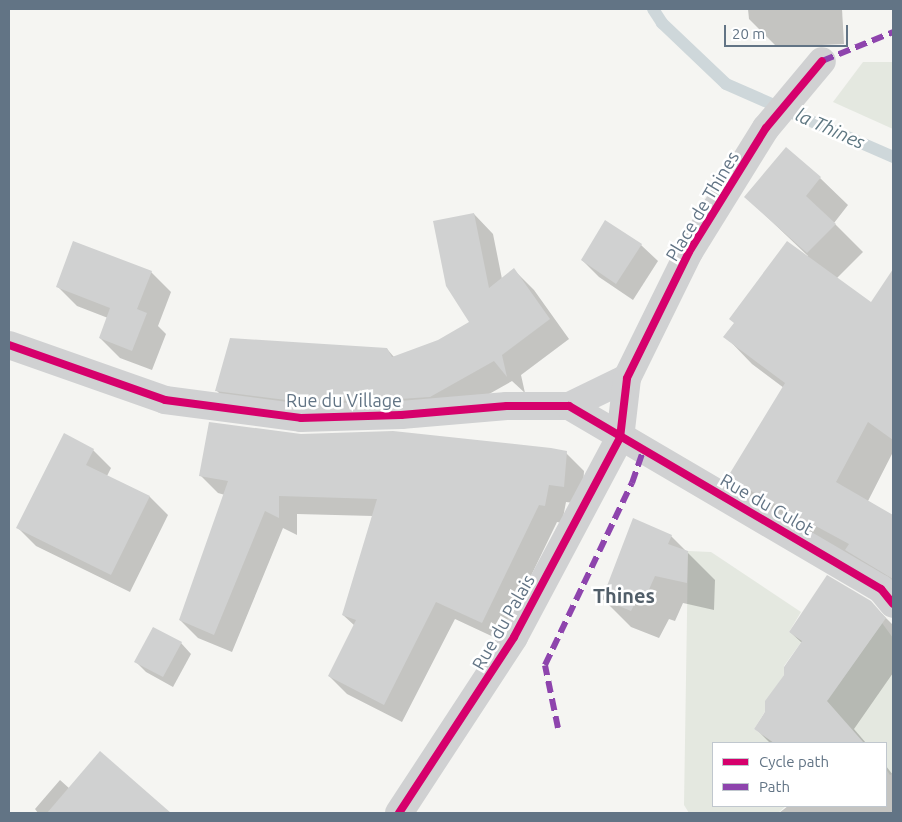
<!DOCTYPE html>
<html>
<head>
<meta charset="utf-8">
<style>
	body { margin:0 }
	#map { position:relative; width:902px; height:822px; overflow:hidden; background:#f5f5f2; font-family:Ubuntu,sans-serif }
	div>[style] { position:absolute }
	.green>* { inset:0; background:#e4e8e0 }
	.shadow>* { inset:0; background:#0003 }
	.stream>* { height:12px; margin:-6px; padding:0 6px; transform-origin:6px; border-radius:6px; background:#ced7da }
	.building>* { inset:0; background:#d0d1d1 }
	.street>* { height:28px; margin:-14px; padding:0 14px; transform-origin:14px; border-radius:14px; background:#d0d1d2 }
	.quiet>* { height:6px; margin-top:-3px; transform-origin:0; background:repeating-linear-gradient(90deg,#8e44ad 0 12px,transparent 0 18px) }
	.cycleway>* { height:8px; margin:-4px; padding:0 4px; transform-origin:4px; border-radius:4px; background:#d6006c }
	span { translate:-50% -50%; white-space:nowrap; text-align:center; line-height:1.15; -webkit-text-stroke:5px #fff; paint-order:stroke }
	.street-label { font-size:18px; color:#627485 }
	.water-label { font-size:19px; color:#5e7782; font-style:italic }
	.quarter-label { font-size:20px; color:#515e69; font-weight:700 }
	.frame { position:absolute; inset:0; border:10px solid #627485; pointer-events:none }
	.legend { position:absolute; left:712px; top:742px; width:175px; height:65px; box-sizing:border-box; background:#fff; border:1px solid #c0c7ce; margin:0; padding:6px 9px; list-style:none; font-size:15px; color:#627485 }
	.legend li { display:flex; align-items:center; gap:10px; height:25px }
	.legend b { width:25px; border:1px solid #c0c7ce }
	.scale { position:absolute; left:724px; top:25px; width:124px; height:22px; box-sizing:border-box; border:2px solid #627485; border-top:0; padding-left:6px; font-size:15px; line-height:18px; white-space:nowrap; color:#627485; -webkit-text-stroke:4px #fff; paint-order:stroke }
</style>
</head>
<body>
<div id="map">
	<div class="green">
		<div style="clip-path:polygon(863px 62px,893px 62px,893px 129px,833px 102px)"></div>
		<div style="clip-path:polygon(688px 551px,711px 552px,801px 612px,789px 632px,802px 641px,784px 666px,784px 675px,766px 701px,766px 710px,754px 729px,774px 743px,713px 743px,713px 806px,786px 806px,778px 813px,689px 813px,684px 805px)"></div>
		<div style="clip-path:polygon(882px 623px,893px 638px,893px 773px,890px 775px,886px 769px,886px 743px,783px 743px,822px 701px,828px 700px)"></div>
	</div>
	<div class="shadow">
		<div style="clip-path:polygon(748px 9px,842px 9px,844px 44px,777px 47px,749px 19px)"></div>
		<div style="clip-path:polygon(820px 178px,848px 205px,834px 223px,863px 252px,836px 279px,871px 304px,893px 271px,893px 452px,868px 501px,893px 517px,893px 588px,756px 505px,729px 478px,784px 388px,752px 364px,725px 336px,808px 256px,746px 197px)"></div>
		<div style="clip-path:polygon(474px 214px,493px 234px,502px 279px,514px 270px,534px 290px,569px 339px,521px 375px,525px 393px,512px 381px,450px 416px,236px 410px,217px 391px,387px 349px,394px 357px,438px 342px,470px 322px)"></div>
		<div style="clip-path:polygon(641px 245px,658px 261px,633px 300px,599px 277px,582px 260px)"></div>
		<div style="clip-path:polygon(151px 272px,171px 292px,158px 326px,166px 334px,152px 370px,120px 358px,100px 338px,108px 318px,77px 306px,57px 286px)"></div>
		<div style="clip-path:polygon(301px 435px,566px 453px,584px 471px,582px 504px,566px 502px,562px 523px,557px 522px,500px 640px,455px 619px,402px 722px,347px 694px,329px 676px,355px 626px,343px 615px,373px 516px,297px 514px,297px 535px,283px 528px,232px 652px,198px 638px,180px 620px,225px 495px,218px 493px,200px 475px)"></div>
		<div style="clip-path:polygon(93px 450px,111px 468px,107px 476px,150px 497px,168px 515px,130px 592px,36px 546px,18px 528px)"></div>
		<div style="clip-path:polygon(671px 536px,715px 580px,714px 610px,683px 603px,675px 621px,669px 619px,659px 638px,631px 627px,603px 599px)"></div>
		<div style="clip-path:polygon(870px 602px,893px 625px,893px 673px,854px 729px,866px 743px,770px 743px,756px 729px,802px 643px,790px 632px)"></div>
		<div style="clip-path:polygon(153px 628px,181px 643px,191px 654px,173px 687px,146px 672px,136px 662px)"></div>
		<div style="clip-path:polygon(100px 753px,169px 813px,38px 813px,35px 809px,60px 780px,70px 789px)"></div>
		<div style="clip-path:polygon(886px 766px,893px 775px,893px 813px,779px 813px,788px 806px,886px 806px)"></div>
	</div>
	<div class="stream">
		<div style="left:653px;top:9px;width:17px;rotate:57deg"></div>
		<div style="left:662px;top:23px;width:88px;rotate:43.6deg"></div>
		<div style="left:726px;top:84px;width:182px;rotate:23.6deg"></div>
	</div>
	<div class="building">
		<div style="clip-path:polygon(786px 147px,821px 177px,806px 196px,836px 224px,807px 253px,744px 197px)"></div>
		<div style="clip-path:polygon(474px 213px,489px 288px,514px 268px,550px 319px,502px 355px,507px 377px,494px 361px,430px 397px,400px 399px,302px 402px,215px 391px,230px 338px,387px 348px,392px 357px,438px 340px,469px 322px,446px 286px,433px 221px)"></div>
		<div style="clip-path:polygon(605px 220px,642px 244px,616px 284px,581px 260px)"></div>
		<div style="clip-path:polygon(73px 241px,152px 271px,137px 309px,147px 313px,132px 351px,99px 338px,110px 308px,56px 287px)"></div>
		<div style="clip-path:polygon(787px 241px,871px 302px,893px 269px,893px 440px,868px 422px,836px 482px,893px 515px,893px 579px,845px 550px,849px 544px,727px 478px,785px 383px,723px 337px,734px 323px,729px 319px)"></div>
		<div style="clip-path:polygon(209px 422px,301px 434px,393px 431px,551px 448px,567px 451px,564px 487px,549px 485px,545px 506px,539px 505px,482px 623px,436px 602px,384px 705px,328px 676px,356px 620px,342px 615px,377px 499px,279px 496px,279px 518px,265px 511px,214px 635px,179px 620px,228px 481px,199px 476px)"></div>
		<div style="clip-path:polygon(64px 433px,94px 449px,86px 465px,150px 496px,111px 575px,16px 528px)"></div>
		<div style="clip-path:polygon(633px 518px,672px 535px,668px 544px,688px 551px,687px 583px,655px 576px,647px 594px,641px 592px,631px 611px,602px 599px)"></div>
		<div style="clip-path:polygon(827px 575px,871px 601px,886px 618px,827px 701px,864px 743px,774px 743px,754px 729px,765px 712px,765px 701px,784px 675px,784px 667px,802px 641px,789px 632px)"></div>
		<div style="clip-path:polygon(153px 627px,182px 642px,163px 677px,134px 662px)"></div>
		<div style="clip-path:polygon(100px 751px,171px 813px,47px 813px)"></div>
	</div>
	<div class="street">
		<div style="left:9px;top:345px;width:165px;rotate:19.4deg"></div>
		<div style="left:165px;top:400px;width:137px;rotate:7.5deg"></div>
		<div style="left:301px;top:418px;width:100px;rotate:-1.7deg"></div>
		<div style="left:401px;top:415px;width:106px;rotate:-4.9deg"></div>
		<div style="left:507px;top:406px;width:62px"></div>
		<div style="left:569px;top:406px;width:362px;rotate:30.4deg"></div>
		<div style="left:881px;top:589px;width:19px;rotate:51deg"></div>
		<div style="left:569px;top:406px;width:64px;rotate:-25.8deg"></div>
		<div style="left:399px;top:813px;width:210px;rotate:-56.8deg"></div>
		<div style="left:514px;top:637px;width:225px;rotate:-62deg"></div>
		<div style="left:620px;top:438px;width:60px;rotate:-83.3deg"></div>
		<div style="left:627px;top:378px;width:140px;rotate:-63.8deg"></div>
		<div style="left:689px;top:252px;width:146px;rotate:-58.2deg"></div>
		<div style="left:766px;top:128px;width:87px;rotate:-50.1deg"></div>
	</div>
	<div class="quiet">
		<div style="left:822px;top:61px;width:77px;rotate:-22.2deg"></div>
		<div style="left:558px;top:728px;width:64px;rotate:-101.7deg"></div>
		<div style="left:545px;top:665px;width:202px;rotate:-64.5deg"></div>
		<div style="left:632px;top:483px;width:34px;rotate:-71deg"></div>
	</div>
	<div class="cycleway">
		<div style="left:9px;top:345px;width:165px;rotate:19.4deg"></div>
		<div style="left:165px;top:400px;width:137px;rotate:7.5deg"></div>
		<div style="left:301px;top:418px;width:100px;rotate:-1.7deg"></div>
		<div style="left:401px;top:415px;width:106px;rotate:-4.9deg"></div>
		<div style="left:507px;top:406px;width:62px"></div>
		<div style="left:569px;top:406px;width:362px;rotate:30.4deg"></div>
		<div style="left:881px;top:589px;width:19px;rotate:51deg"></div>
		<div style="left:399px;top:813px;width:210px;rotate:-56.8deg"></div>
		<div style="left:514px;top:637px;width:225px;rotate:-62deg"></div>
		<div style="left:620px;top:438px;width:60px;rotate:-83.3deg"></div>
		<div style="left:627px;top:378px;width:140px;rotate:-63.8deg"></div>
		<div style="left:689px;top:252px;width:146px;rotate:-58.2deg"></div>
		<div style="left:766px;top:128px;width:87px;rotate:-50.1deg"></div>
	</div>
	<div class="street-label">
		<span style="left:702px;top:206px;rotate:-59deg">Place de Thines</span>
		<span style="left:344px;top:400px">Rue du Village</span>
		<span style="left:767px;top:504px;rotate:30deg">Rue du Culot</span>
		<span style="left:503px;top:622px;rotate:-60deg">Rue du Palais</span>
	</div>
	<div class="water-label">
		<span style="left:830px;top:129px;rotate:24deg">la Thines</span>
	</div>
	<div class="quarter-label">
		<span style="left:624px;top:595px">Thines</span>
	</div>
	<div class="frame"></div>
	<ul class="legend">
	<li><b style="height:6px;background:#d6006c"></b>Cycle path</li>
	<li><b style="height:6px;background:#8e44ad"></b>Path</li>
	</ul>
	<div class="scale">20 m</div>
</div>
</body>
</html>
